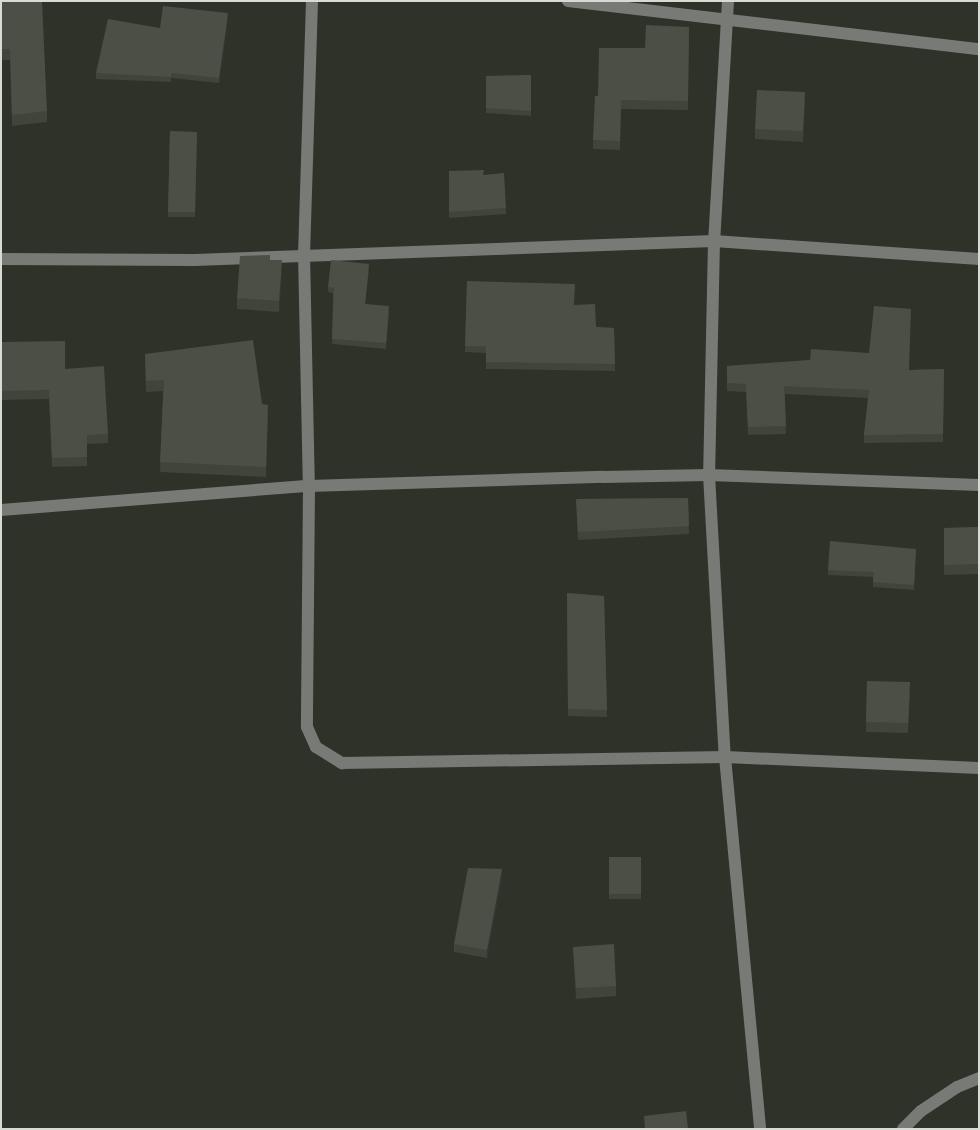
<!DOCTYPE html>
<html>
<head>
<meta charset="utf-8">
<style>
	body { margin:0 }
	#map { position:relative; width:980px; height:1130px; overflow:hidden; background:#2e3229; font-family:Karla,sans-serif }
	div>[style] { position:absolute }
	.minor>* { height:12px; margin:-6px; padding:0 6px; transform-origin:6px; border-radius:6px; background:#787a75 }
	.wall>* { inset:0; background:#40443b }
	.shaded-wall>* { inset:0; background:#343730 }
	.building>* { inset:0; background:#4b4f45 }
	span { translate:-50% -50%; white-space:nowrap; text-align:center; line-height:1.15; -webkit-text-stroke:4px #24281f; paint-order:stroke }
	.frame { position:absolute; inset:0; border:2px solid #d8dad4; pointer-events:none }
</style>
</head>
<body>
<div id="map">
	<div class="minor">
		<div style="left:312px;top:1px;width:253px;rotate:91.8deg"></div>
		<div style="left:304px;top:254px;width:232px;rotate:88.8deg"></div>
		<div style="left:309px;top:486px;width:241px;rotate:90.5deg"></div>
		<div style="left:307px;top:727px;width:22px;rotate:66deg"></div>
		<div style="left:316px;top:747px;width:31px;rotate:32deg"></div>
		<div style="left:342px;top:763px;width:383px;rotate:-0.9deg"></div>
		<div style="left:725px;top:757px;width:254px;rotate:2.5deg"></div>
		<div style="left:568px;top:1px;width:414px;rotate:6.7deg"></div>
		<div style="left:728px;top:1px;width:240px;rotate:93.3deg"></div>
		<div style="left:714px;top:241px;width:234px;rotate:91.2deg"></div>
		<div style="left:709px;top:475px;width:282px;rotate:86.8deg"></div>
		<div style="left:725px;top:757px;width:374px;rotate:84.6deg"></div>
		<div style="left:1px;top:259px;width:194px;rotate:0.3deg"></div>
		<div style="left:195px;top:260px;width:519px;rotate:-2.1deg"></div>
		<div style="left:714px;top:241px;width:266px;rotate:3.9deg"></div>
		<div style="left:1px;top:510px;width:309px;rotate:-4.5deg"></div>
		<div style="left:309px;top:486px;width:294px;rotate:-1.8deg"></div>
		<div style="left:603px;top:477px;width:106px;rotate:-1.1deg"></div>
		<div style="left:709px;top:475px;width:270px;rotate:2.1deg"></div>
		<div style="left:903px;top:1129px;width:25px;rotate:-45deg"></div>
		<div style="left:921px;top:1111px;width:43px;rotate:-33.7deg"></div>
		<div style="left:957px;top:1087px;width:24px;rotate:-22deg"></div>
	</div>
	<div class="wall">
		<div style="clip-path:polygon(1px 1px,47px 111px,47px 122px,12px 126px,10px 60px,1px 60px)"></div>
		<div style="clip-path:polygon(228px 18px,219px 83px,171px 78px,171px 82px,96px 79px,96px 73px,160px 28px)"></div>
		<div style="clip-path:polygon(689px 27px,688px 110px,621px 109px,620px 150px,593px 149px,593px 140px,598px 96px,645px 48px)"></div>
		<div style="clip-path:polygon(531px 75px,531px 116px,486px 113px,486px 76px)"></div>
		<div style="clip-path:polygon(805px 102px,803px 142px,755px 139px,755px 129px)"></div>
		<div style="clip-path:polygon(170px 131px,197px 132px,195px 217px,168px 217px)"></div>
		<div style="clip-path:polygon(449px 171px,483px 175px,506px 208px,506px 214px,449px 218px)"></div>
		<div style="clip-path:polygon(270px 260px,282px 271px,279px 312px,237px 309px,237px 298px)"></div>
		<div style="clip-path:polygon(369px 270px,365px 304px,389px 311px,386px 349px,332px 344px,333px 293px,328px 292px,328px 287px)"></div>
		<div style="clip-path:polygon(467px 281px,574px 305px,596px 327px,614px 328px,615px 371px,486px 369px,486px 353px,465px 352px)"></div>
		<div style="clip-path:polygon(1px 342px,65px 369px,108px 434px,108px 443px,87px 444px,87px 466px,52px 467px,49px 399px,1px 400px)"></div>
		<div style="clip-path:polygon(145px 354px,262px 404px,268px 415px,266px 477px,160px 472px,163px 391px,146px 392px)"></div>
		<div style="clip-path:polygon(810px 360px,910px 370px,944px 369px,943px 442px,864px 443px,864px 435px,868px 398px,785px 394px,786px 434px,748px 435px,746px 392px,727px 391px,727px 366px)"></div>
		<div style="clip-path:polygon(688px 498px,689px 534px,578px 540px,576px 499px)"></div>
		<div style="clip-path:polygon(979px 527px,979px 574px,944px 575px,944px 528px)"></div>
		<div style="clip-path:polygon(916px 549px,914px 590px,873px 587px,873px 577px,828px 575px,828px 570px)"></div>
		<div style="clip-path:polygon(567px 593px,604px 596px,607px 717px,568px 716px)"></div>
		<div style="clip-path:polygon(867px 681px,910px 692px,908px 733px,866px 732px)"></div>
		<div style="clip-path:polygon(609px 857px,641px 857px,641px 899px,609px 899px)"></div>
		<div style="clip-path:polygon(502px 877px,487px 958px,454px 952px,454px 944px)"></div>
		<div style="clip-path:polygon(573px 947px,616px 986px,616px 996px,576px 999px)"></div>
	</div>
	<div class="shaded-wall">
		<div style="clip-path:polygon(228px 13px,228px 18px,219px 83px,219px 78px)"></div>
		<div style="clip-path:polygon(805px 92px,805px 102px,803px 142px,803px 131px)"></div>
		<div style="clip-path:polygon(282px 260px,282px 271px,279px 312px,279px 301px)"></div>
		<div style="clip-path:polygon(268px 405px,268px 415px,266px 477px,266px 467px)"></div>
		<div style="clip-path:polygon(502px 869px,502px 877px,487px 958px,487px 950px)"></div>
	</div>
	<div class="building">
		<div style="clip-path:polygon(1px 1px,42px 1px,47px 111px,12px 115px,10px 49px,1px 49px)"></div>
		<div style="clip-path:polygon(163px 6px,228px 13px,219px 78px,171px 73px,171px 77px,96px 73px,108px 19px,160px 28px)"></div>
		<div style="clip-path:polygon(646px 25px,689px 27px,688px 101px,621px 100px,620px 141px,593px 140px,595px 96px,598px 96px,599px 48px,645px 48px)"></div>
		<div style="clip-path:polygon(531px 75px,531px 111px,486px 108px,486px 76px)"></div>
		<div style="clip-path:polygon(757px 90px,805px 92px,803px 131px,755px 129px)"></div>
		<div style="clip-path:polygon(170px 131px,197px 132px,195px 212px,168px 212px)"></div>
		<div style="clip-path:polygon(484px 170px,483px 175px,504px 173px,506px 208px,449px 212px,449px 171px)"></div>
		<div style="clip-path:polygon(270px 255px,270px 260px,282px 260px,279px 301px,237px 298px,240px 256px)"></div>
		<div style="clip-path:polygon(331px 260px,369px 264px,365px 304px,389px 306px,386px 343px,332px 339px,334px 288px,328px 287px)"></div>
		<div style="clip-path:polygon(467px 281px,575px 284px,574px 305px,595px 304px,596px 327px,614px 328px,615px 364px,486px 362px,486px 346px,465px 346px)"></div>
		<div style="clip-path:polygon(874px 306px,911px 309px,909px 370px,944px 369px,943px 434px,864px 435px,869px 390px,784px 386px,786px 426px,748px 427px,746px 384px,727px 383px,727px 366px,810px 360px,811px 349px,869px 353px)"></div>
		<div style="clip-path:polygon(253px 340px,262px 404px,268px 405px,266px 467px,160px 462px,164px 380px,146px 381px,145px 354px)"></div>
		<div style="clip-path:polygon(65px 341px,65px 369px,104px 366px,108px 434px,87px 435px,87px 457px,52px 458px,49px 390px,1px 391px,1px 342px)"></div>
		<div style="clip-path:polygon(688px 498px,689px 526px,578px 532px,576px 499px)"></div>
		<div style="clip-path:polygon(979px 527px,979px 564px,944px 565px,944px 528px)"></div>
		<div style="clip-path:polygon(830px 541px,916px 549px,914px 585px,873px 582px,874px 572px,828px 570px)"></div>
		<div style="clip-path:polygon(567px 593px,604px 596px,607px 710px,568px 709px)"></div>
		<div style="clip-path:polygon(867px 681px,910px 682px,908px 723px,866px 722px)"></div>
		<div style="clip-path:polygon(609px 857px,641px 857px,641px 894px,609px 894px)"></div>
		<div style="clip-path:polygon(468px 868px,502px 869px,487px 950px,454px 944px)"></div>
		<div style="clip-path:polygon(614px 944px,616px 986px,576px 988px,573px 947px)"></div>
		<div style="clip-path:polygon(686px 1111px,688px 1129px,645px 1129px,644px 1116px)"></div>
	</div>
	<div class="frame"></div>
</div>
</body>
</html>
